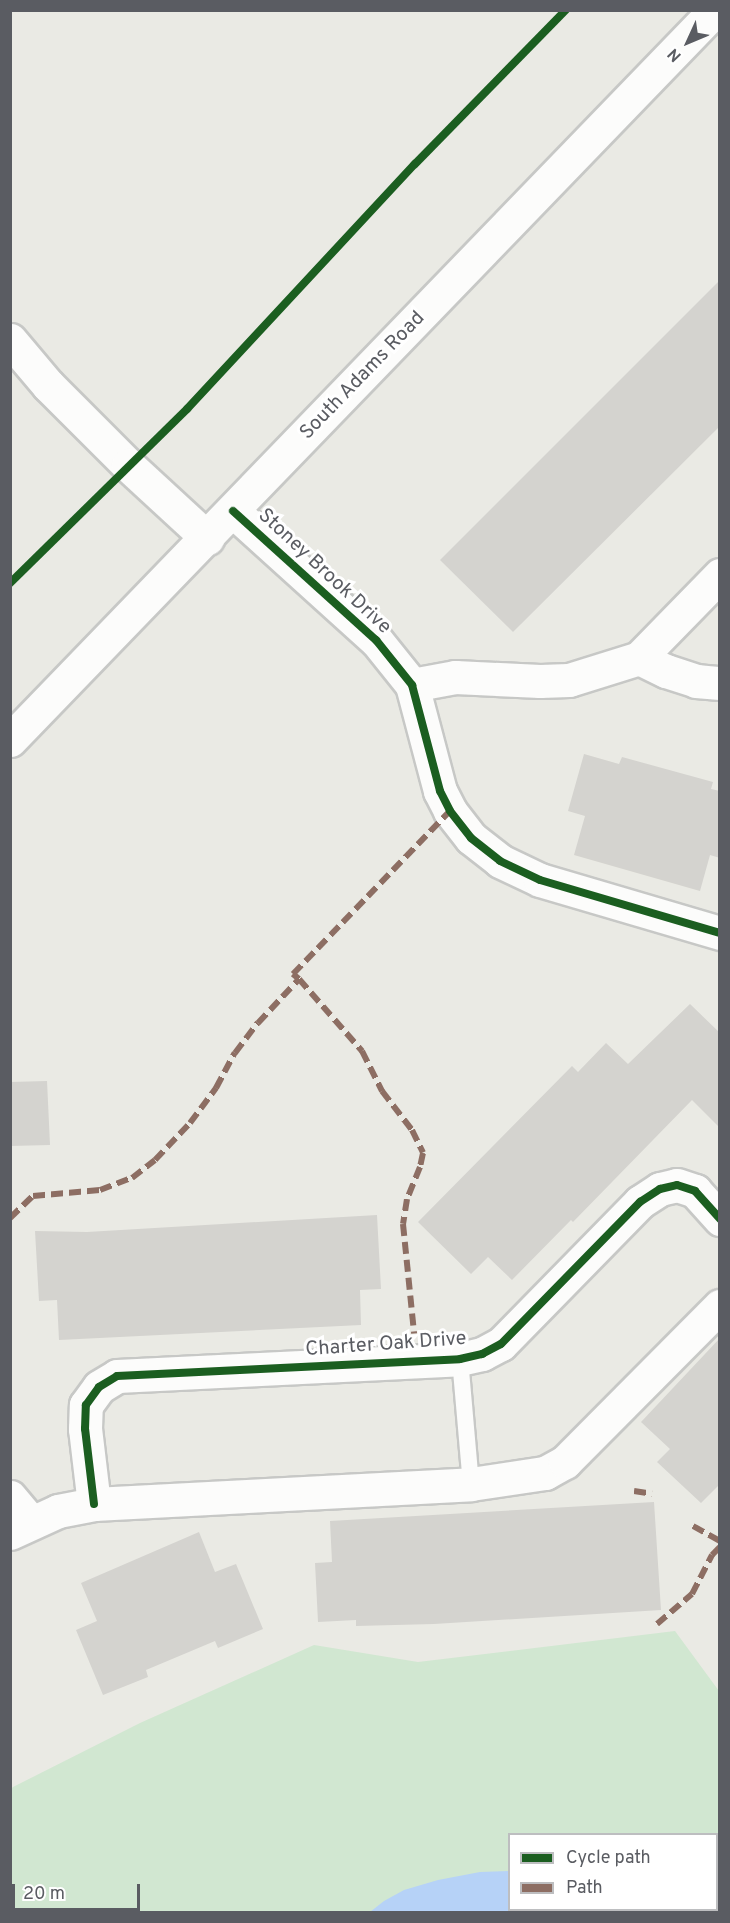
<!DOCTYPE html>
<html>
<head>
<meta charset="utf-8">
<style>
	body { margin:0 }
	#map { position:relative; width:730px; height:1923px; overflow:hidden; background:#eaeae4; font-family:Overpass,sans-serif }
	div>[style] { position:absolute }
	.green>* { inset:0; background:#d1e7d1 }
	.water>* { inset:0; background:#b6d2f7 }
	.building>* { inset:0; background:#d4d3cf }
	.roads { filter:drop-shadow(2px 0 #c7c8c6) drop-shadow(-2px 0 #c7c8c6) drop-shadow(0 2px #c7c8c6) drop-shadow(0 -2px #c7c8c6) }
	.lane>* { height:16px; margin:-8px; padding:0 8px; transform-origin:8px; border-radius:8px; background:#fcfcfb }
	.street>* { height:33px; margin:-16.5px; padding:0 16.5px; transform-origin:16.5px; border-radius:16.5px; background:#fcfcfb }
	.secondary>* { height:33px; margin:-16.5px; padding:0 16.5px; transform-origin:16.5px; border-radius:16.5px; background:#fcfcfb }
	.quiet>* { height:6px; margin-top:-3px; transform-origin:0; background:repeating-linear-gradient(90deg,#8d6e63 0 12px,transparent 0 18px) }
	.cycleway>* { height:8px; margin:-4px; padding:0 4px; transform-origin:4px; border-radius:4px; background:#1b5e20 }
	span { translate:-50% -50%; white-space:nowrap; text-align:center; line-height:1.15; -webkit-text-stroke:6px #fff; paint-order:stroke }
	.street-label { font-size:20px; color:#5a5c62 }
	.frame { position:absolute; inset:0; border:12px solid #5a5c62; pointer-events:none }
	.legend { position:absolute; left:508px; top:1833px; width:210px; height:78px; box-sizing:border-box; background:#fff; border:2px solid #bdbec0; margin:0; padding:8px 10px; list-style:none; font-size:18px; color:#5a5c62 }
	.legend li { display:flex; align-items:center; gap:12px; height:30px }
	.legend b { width:30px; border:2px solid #bdbec0 }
	.north { position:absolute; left:658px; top:12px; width:60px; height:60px; -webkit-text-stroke:4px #fff; paint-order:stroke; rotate:226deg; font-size:16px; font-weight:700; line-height:24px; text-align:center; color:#5a5c62 }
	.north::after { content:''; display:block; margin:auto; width:21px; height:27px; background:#5a5c62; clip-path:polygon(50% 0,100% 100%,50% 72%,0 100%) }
	.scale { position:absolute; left:12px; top:1884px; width:128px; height:27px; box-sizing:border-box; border:3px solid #5a5c62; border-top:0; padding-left:8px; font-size:18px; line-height:21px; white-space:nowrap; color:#5a5c62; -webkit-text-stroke:4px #fff; paint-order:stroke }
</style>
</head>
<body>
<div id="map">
	<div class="green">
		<div style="clip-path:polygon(675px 1631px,719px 1691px,719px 1878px,717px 1877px,716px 1834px,510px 1834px,510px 1910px,617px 1910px,619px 1912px,11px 1912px,10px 1790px,13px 1787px,140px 1723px,314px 1645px,418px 1662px)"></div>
	</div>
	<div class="water">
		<div style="clip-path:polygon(509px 1871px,510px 1910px,716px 1910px,717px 1890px,719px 1890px,719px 1912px,370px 1912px,384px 1901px,404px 1890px,438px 1880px,480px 1872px)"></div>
	</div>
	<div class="building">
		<div style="clip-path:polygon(720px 280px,720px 426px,513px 632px,440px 560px)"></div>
		<div style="clip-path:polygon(584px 754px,619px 764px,622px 757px,713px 782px,711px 789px,720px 791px,720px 858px,710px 855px,700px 891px,574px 855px,585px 816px,568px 811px)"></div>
		<div style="clip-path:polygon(690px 1004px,720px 1033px,720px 1128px,692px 1100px,573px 1222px,571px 1220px,512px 1280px,488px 1257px,471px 1274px,418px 1222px,572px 1066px,578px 1072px,606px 1043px,628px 1064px)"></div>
		<div style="clip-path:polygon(47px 1081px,50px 1145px,10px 1146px,10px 1082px)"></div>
		<div style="clip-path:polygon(377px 1215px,381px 1289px,360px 1290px,361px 1325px,59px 1340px,57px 1300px,39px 1301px,35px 1231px,87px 1232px)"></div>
		<div style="clip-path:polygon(720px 1338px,720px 1484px,701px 1503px,657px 1462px,670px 1449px,641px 1422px)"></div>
		<div style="clip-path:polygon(654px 1502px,661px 1610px,434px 1624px,356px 1626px,356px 1620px,318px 1622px,315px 1563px,332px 1562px,330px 1521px)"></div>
		<div style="clip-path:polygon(199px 1532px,215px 1572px,236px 1564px,263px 1629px,218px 1648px,215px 1641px,146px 1670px,148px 1677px,103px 1695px,76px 1630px,97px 1621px,81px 1583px)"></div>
	</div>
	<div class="roads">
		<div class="lane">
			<div style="left:460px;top:1359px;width:125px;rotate:85deg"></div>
		</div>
		<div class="street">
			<div style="left:10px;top:340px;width:59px;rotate:49.8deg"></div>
			<div style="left:48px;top:385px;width:113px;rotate:45deg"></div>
			<div style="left:128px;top:465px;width:108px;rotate:42.7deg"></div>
			<div style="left:233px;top:511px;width:193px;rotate:42.1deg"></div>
			<div style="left:376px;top:640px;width:58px;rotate:51.3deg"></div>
			<div style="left:412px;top:685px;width:110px;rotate:75.2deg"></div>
			<div style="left:440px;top:791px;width:22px;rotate:63deg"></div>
			<div style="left:450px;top:811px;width:34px;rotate:52deg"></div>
			<div style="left:471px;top:838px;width:37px;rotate:38deg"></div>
			<div style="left:500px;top:861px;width:44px;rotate:25.4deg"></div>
			<div style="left:540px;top:880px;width:188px;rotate:16.4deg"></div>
			<div style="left:639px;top:658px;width:30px;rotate:26deg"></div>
			<div style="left:666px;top:671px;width:32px;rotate:18deg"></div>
			<div style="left:696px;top:681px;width:24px;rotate:5deg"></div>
			<div style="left:412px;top:685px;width:44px;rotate:-10.5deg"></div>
			<div style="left:455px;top:677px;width:85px;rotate:2.7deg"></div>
			<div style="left:540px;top:681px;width:29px;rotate:-2deg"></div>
			<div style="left:569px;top:680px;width:73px;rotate:-17.4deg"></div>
			<div style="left:639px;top:658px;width:116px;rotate:-45.7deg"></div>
			<div style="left:10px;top:1497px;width:33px;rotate:50deg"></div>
			<div style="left:94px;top:1504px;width:76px;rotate:-96.8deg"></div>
			<div style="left:85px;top:1429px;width:24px;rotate:-88deg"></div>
			<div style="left:86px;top:1405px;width:22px;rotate:-54deg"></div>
			<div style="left:99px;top:1387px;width:21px;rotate:-31deg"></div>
			<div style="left:117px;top:1376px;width:343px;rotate:-2.8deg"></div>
			<div style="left:460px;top:1359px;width:23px;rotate:-13deg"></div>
			<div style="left:482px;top:1354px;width:21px;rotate:-28deg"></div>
			<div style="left:501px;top:1344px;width:199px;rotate:-45.6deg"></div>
			<div style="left:640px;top:1202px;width:24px;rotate:-33deg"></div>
			<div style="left:660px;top:1189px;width:17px;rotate:-13deg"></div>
			<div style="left:677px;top:1185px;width:19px;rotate:18deg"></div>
			<div style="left:695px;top:1191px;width:38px;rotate:48deg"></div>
			<div style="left:10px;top:1533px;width:53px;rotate:-24.6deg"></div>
			<div style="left:58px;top:1511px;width:37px;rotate:-11deg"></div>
			<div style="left:94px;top:1504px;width:378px;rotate:-3deg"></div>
			<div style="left:471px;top:1484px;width:75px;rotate:-8.5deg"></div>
			<div style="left:545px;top:1473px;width:23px;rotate:-29deg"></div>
			<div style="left:565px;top:1462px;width:220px;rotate:-45.2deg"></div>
		</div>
		<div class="secondary">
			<div style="left:10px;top:740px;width:1015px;rotate:-46deg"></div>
		</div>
	</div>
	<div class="quiet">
		<div style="left:299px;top:979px;width:8px;rotate:-140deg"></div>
		<div style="left:293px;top:974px;width:226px;rotate:-46.1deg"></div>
		<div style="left:10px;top:1218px;width:32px;rotate:-44deg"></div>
		<div style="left:33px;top:1196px;width:67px;rotate:-5.1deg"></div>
		<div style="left:100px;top:1190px;width:34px;rotate:-21deg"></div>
		<div style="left:132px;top:1178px;width:29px;rotate:-38deg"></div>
		<div style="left:155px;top:1160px;width:51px;rotate:-46.6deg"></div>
		<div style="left:190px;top:1123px;width:44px;rotate:-53.4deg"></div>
		<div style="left:216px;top:1088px;width:40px;rotate:-62deg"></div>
		<div style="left:235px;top:1053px;width:38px;rotate:-53deg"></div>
		<div style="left:258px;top:1023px;width:60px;rotate:-47deg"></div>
		<div style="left:299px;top:979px;width:96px;rotate:48.8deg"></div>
		<div style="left:362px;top:1051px;width:45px;rotate:63.4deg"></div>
		<div style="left:382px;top:1091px;width:49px;rotate:52.4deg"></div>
		<div style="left:412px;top:1130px;width:25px;rotate:64deg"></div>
		<div style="left:423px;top:1153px;width:14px;rotate:102deg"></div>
		<div style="left:420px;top:1167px;width:35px;rotate:112deg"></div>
		<div style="left:407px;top:1199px;width:25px;rotate:99deg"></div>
		<div style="left:403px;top:1224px;width:110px;rotate:84.2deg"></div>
		<div style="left:634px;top:1491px;width:18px;rotate:9deg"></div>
		<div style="left:693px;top:1526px;width:31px;rotate:29deg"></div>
		<div style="left:657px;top:1624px;width:46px;rotate:-40.6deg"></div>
		<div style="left:692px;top:1594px;width:44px;rotate:-62.9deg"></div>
		<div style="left:712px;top:1555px;width:11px;rotate:-45deg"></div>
	</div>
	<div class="cycleway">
		<div style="left:233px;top:511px;width:193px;rotate:42.1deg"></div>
		<div style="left:376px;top:640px;width:58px;rotate:51.3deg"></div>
		<div style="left:412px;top:685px;width:110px;rotate:75.2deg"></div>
		<div style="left:440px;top:791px;width:22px;rotate:63deg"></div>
		<div style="left:450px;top:811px;width:34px;rotate:52deg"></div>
		<div style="left:471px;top:838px;width:37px;rotate:38deg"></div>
		<div style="left:500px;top:861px;width:44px;rotate:25.4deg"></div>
		<div style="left:540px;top:880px;width:188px;rotate:16.4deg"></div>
		<div style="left:10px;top:583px;width:248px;rotate:-44.5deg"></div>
		<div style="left:187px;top:409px;width:335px;rotate:-47.1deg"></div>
		<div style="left:415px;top:164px;width:216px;rotate:-45.6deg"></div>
		<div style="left:94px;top:1504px;width:76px;rotate:-96.8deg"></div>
		<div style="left:85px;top:1429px;width:24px;rotate:-88deg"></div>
		<div style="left:86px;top:1405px;width:22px;rotate:-54deg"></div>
		<div style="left:99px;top:1387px;width:21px;rotate:-31deg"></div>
		<div style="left:117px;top:1376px;width:343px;rotate:-2.8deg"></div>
		<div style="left:460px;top:1359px;width:23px;rotate:-13deg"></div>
		<div style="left:482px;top:1354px;width:21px;rotate:-28deg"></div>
		<div style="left:501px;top:1344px;width:199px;rotate:-45.6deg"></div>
		<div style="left:640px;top:1202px;width:24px;rotate:-33deg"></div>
		<div style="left:660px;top:1189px;width:17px;rotate:-13deg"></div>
		<div style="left:677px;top:1185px;width:19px;rotate:18deg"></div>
		<div style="left:695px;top:1191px;width:38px;rotate:48deg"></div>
	</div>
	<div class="street-label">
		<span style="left:363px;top:376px;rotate:-46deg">South Adams Road</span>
		<span style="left:324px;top:572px;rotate:43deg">Stoney Brook Drive</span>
		<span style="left:386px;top:1345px;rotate:-4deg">Charter Oak Drive</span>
	</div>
	<div class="frame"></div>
	<ul class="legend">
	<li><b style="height:8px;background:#1b5e20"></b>Cycle path</li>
	<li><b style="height:8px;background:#8d6e63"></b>Path</li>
	</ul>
	<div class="north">N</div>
	<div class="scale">20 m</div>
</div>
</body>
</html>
